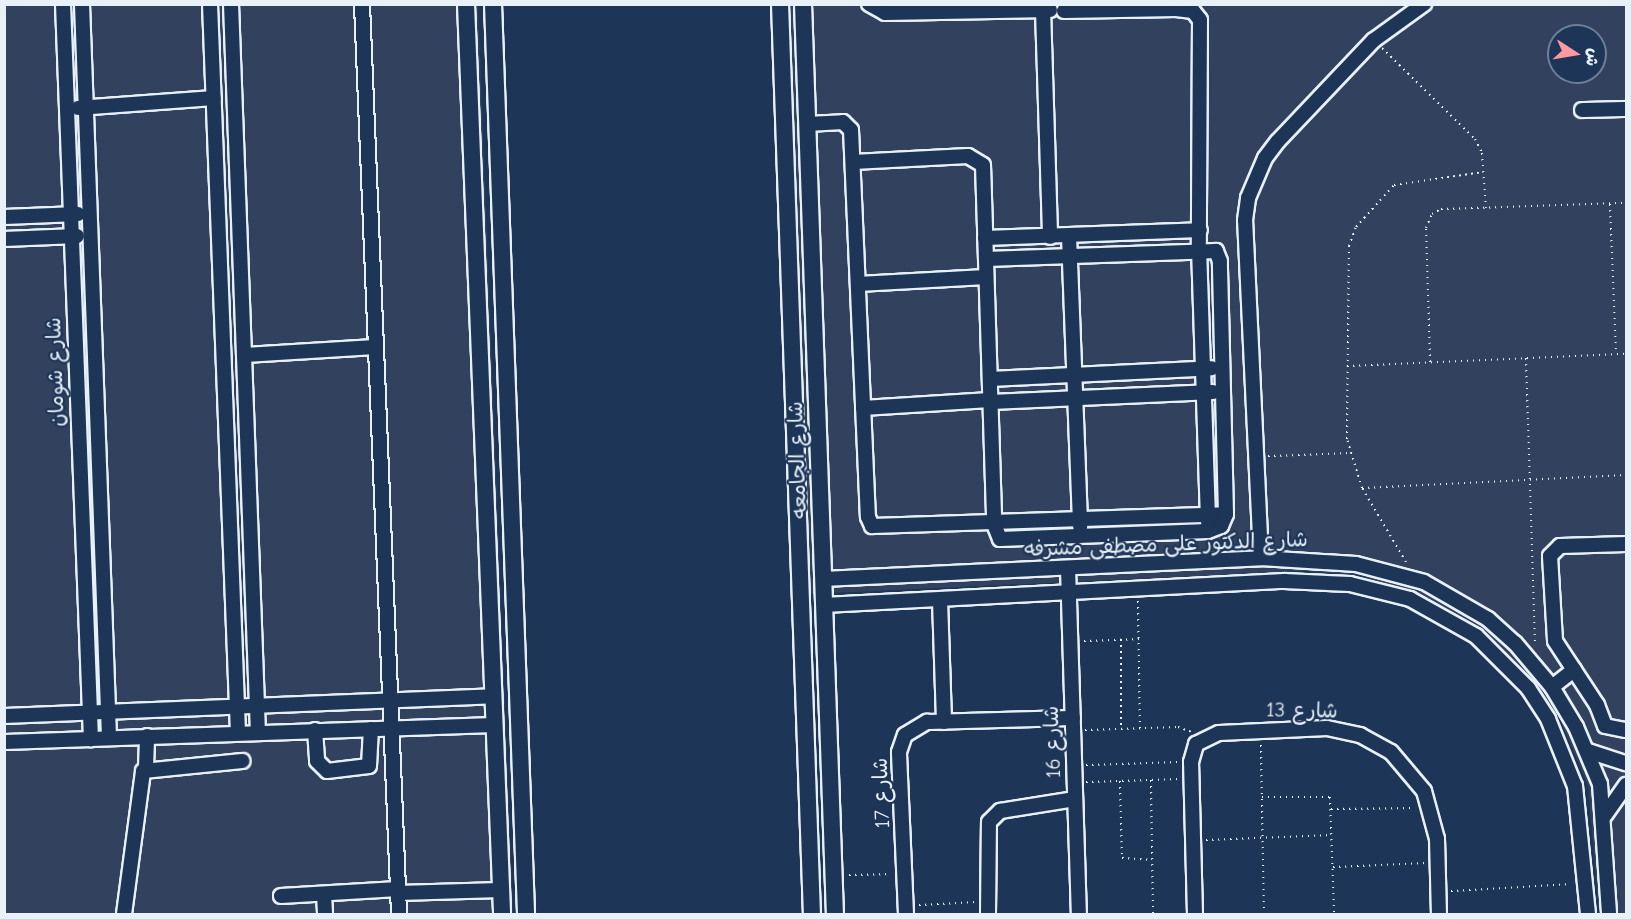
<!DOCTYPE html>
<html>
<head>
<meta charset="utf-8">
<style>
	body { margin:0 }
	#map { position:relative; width:1631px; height:919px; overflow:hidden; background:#1d3557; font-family:"Comic Neue","Playpen Sans Arabic",sans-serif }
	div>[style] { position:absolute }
	.built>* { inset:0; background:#31415e }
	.path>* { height:2px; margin-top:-1px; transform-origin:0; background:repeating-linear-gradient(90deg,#e8f1f8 0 1.5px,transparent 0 6px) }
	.roads { filter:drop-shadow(2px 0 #e8f1f8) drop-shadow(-2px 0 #e8f1f8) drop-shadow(0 2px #e8f1f8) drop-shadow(0 -2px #e8f1f8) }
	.minor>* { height:14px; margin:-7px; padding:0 7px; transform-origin:7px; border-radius:7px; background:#1d3557 }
	.major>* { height:16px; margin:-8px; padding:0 8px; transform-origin:8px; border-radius:8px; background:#1d3557 }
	span { translate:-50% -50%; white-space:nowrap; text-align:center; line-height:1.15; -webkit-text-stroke:4.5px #1d3557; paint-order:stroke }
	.street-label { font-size:21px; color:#e8f1f8 }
	.frame { position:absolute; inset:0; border:6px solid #e8f1f8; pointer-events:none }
	.north { position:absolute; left:1547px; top:24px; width:60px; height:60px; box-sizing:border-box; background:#1d3557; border:2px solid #6e8097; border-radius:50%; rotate:102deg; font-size:16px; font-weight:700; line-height:24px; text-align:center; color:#e8f1f8 }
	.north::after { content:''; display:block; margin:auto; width:21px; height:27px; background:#ff9aa2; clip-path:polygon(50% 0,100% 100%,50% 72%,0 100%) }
</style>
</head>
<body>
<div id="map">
	<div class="built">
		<div style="clip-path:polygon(5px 5px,478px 5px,513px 914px,5px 914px)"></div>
		<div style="clip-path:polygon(evenodd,787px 5px,1626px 5px,1626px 914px,1599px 914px,1588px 786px,1559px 717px,1522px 667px,1475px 623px,1422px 595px,1359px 575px,1304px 571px,811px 594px,787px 5px,1559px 36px,1595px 36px,1595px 72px,1559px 72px,1559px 36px)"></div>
	</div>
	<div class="path">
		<div style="left:1382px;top:48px;width:130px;rotate:44.4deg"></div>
		<div style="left:1475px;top:139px;width:16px;rotate:63deg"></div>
		<div style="left:1482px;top:153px;width:55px;rotate:85.8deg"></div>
		<div style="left:1610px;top:204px;width:150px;rotate:87.7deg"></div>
		<div style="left:1526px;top:358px;width:288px;rotate:88.2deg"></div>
		<div style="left:1430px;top:362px;width:134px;rotate:-91.7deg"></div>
		<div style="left:1426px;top:228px;width:15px;rotate:-67deg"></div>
		<div style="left:1432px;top:214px;width:10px;rotate:-29deg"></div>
		<div style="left:1441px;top:209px;width:185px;rotate:-1.9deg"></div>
		<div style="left:1347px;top:366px;width:279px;rotate:-2.5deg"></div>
		<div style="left:1268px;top:456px;width:82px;rotate:-2.1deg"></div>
		<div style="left:1362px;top:488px;width:264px;rotate:-2.8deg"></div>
		<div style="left:1406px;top:562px;width:86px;rotate:-120.7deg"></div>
		<div style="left:1362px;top:488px;width:51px;rotate:-107deg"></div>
		<div style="left:1347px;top:439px;width:193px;rotate:-89.4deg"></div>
		<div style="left:1349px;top:246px;width:20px;rotate:-70deg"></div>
		<div style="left:1356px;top:227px;width:57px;rotate:-47.9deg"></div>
		<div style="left:1394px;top:185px;width:90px;rotate:-8.3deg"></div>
		<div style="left:1138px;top:601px;width:128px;rotate:89.1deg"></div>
		<div style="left:1121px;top:639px;width:90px;rotate:90deg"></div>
		<div style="left:1084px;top:641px;width:55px;rotate:-2.1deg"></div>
		<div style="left:1085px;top:730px;width:93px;rotate:-1.8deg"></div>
		<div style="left:1178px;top:727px;width:15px;rotate:20deg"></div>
		<div style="left:1261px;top:745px;width:169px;rotate:89deg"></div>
		<div style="left:1086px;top:765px;width:93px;rotate:-1.8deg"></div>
		<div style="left:1151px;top:780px;width:134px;rotate:89.1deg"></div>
		<div style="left:1120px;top:781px;width:77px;rotate:88.5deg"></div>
		<div style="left:1122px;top:858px;width:30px;rotate:4deg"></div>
		<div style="left:1086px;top:782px;width:94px;rotate:-1.8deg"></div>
		<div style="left:1262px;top:797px;width:68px"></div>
		<div style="left:1330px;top:797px;width:117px;rotate:88deg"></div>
		<div style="left:1331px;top:809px;width:84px;rotate:-0.7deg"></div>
		<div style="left:1206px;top:840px;width:126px;rotate:-2.3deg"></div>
		<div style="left:1333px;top:867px;width:93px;rotate:-2.5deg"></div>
		<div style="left:849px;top:875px;width:42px;rotate:-1.4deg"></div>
		<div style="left:1451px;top:891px;width:120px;rotate:-3.3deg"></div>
		<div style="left:919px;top:905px;width:57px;rotate:-3deg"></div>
	</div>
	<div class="roads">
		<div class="minor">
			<div style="left:63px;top:4px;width:736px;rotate:87.82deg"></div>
			<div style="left:82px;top:4px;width:734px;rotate:87.89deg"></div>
			<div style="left:210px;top:4px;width:729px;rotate:87.8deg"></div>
			<div style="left:231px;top:4px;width:729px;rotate:87.88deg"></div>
			<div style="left:362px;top:4px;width:911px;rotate:87.67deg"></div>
			<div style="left:869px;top:4px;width:18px;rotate:29deg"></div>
			<div style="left:885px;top:13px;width:165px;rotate:-1deg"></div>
			<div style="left:1043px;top:10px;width:227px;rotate:88.2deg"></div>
			<div style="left:1064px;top:11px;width:112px;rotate:-1deg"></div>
			<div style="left:1176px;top:9px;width:17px;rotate:7deg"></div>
			<div style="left:1193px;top:11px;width:11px;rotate:52deg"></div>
			<div style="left:1200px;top:20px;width:228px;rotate:90.3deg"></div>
			<div style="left:1199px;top:248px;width:275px;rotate:88.1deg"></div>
			<div style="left:78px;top:108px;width:136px;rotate:-4.2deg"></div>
			<div style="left:1582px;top:110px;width:44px;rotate:-1.3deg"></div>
			<div style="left:807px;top:124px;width:36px;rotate:-3deg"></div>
			<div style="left:843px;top:122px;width:11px;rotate:45deg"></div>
			<div style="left:851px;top:130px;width:387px;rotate:87.5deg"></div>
			<div style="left:868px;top:517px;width:10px;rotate:66deg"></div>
			<div style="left:872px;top:526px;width:354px;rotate:-1.9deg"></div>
			<div style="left:853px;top:162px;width:115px;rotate:-3deg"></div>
			<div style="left:968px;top:156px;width:17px;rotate:31deg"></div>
			<div style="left:983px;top:165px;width:359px;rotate:88.2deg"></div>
			<div style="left:994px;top:524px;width:16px;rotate:68deg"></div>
			<div style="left:1000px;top:539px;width:208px;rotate:-2.2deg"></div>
			<div style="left:1208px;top:531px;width:14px;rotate:-21deg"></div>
			<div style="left:1221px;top:526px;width:13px;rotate:-67deg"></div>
			<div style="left:1226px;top:514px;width:253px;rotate:-91.4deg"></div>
			<div style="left:1220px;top:261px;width:11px;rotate:-112deg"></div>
			<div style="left:1216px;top:251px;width:230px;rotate:178deg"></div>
			<div style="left:4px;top:217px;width:74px;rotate:-2.3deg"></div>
			<div style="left:1069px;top:236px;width:291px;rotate:87.8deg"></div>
			<div style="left:985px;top:238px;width:215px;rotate:-2.1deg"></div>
			<div style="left:4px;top:239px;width:73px;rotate:-2.4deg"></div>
			<div style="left:858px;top:284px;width:128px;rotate:-3.1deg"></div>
			<div style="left:244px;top:355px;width:132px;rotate:-3.5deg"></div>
			<div style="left:990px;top:379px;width:222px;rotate:-2.8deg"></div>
			<div style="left:991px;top:402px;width:222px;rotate:-2.6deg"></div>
			<div style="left:863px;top:408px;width:127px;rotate:-3.6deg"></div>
			<div style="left:1626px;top:544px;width:66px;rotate:178.3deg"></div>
			<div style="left:1560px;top:546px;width:14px;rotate:135deg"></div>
			<div style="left:1550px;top:556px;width:85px;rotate:86.6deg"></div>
			<div style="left:1555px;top:641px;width:77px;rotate:56.7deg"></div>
			<div style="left:1597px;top:705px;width:22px;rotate:69deg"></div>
			<div style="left:1605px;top:726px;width:21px;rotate:11deg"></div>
			<div style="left:1261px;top:558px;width:338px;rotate:-92.7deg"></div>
			<div style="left:1245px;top:220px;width:22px;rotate:-82deg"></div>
			<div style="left:1248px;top:198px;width:43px;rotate:-67deg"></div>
			<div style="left:1265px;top:158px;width:21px;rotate:-53deg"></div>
			<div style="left:1278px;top:141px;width:139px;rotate:-46.5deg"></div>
			<div style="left:1374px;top:40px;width:62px;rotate:-35.8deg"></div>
			<div style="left:1068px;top:568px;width:346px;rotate:88.2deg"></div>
			<div style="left:823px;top:579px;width:439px;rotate:-2.7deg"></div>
			<div style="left:1261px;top:558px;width:95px;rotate:3.6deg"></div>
			<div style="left:1356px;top:564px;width:70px;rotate:14.8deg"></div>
			<div style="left:1424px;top:582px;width:74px;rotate:30deg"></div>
			<div style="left:1488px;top:619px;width:36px;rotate:42deg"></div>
			<div style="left:1515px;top:643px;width:57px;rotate:49.9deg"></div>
			<div style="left:1552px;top:687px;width:47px;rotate:59deg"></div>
			<div style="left:1576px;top:727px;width:62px;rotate:67.2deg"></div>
			<div style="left:1600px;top:784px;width:130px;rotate:86deg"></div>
			<div style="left:940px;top:600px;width:122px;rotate:88.1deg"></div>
			<div style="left:824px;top:605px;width:461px;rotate:-3deg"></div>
			<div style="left:1284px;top:581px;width:66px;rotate:2.6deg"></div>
			<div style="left:1350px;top:584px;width:62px;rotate:14deg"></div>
			<div style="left:1410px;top:599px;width:76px;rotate:29.3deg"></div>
			<div style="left:1476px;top:636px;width:74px;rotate:45deg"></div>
			<div style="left:1528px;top:688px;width:37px;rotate:57deg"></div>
			<div style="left:1548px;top:719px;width:72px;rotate:68.1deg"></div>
			<div style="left:1575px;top:786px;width:129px;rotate:84.2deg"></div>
			<div style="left:1552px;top:687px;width:28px;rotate:-38deg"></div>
			<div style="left:4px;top:716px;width:489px;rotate:-2.3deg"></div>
			<div style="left:315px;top:730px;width:31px;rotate:86deg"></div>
			<div style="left:317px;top:761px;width:14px;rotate:45deg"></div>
			<div style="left:327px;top:771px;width:42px;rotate:-6.8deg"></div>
			<div style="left:369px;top:766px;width:37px;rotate:-87deg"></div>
			<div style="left:4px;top:742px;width:490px;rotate:-2deg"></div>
			<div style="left:1588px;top:751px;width:40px;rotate:18deg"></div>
			<div style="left:146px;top:768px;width:32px;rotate:-88deg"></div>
			<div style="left:1605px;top:815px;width:37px;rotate:-55deg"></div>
			<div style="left:398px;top:893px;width:103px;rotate:-1.7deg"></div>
			<div style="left:324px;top:894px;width:20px;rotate:87deg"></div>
			<div style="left:281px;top:896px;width:117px;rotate:-3.4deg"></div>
			<div style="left:124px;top:914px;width:144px;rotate:-82.4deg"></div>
			<div style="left:143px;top:771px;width:100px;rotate:-5.8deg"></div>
			<div style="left:906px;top:914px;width:162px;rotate:-92.5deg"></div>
			<div style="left:899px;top:752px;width:18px;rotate:-71deg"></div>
			<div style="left:905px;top:735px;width:26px;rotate:-31deg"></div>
			<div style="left:927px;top:722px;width:146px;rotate:-1.6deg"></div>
			<div style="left:988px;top:914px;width:92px;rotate:-89.4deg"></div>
			<div style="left:989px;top:822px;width:16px;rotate:-45deg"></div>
			<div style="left:1000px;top:811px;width:76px;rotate:-9.1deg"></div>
			<div style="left:1195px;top:914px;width:152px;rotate:-91.5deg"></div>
			<div style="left:1191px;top:762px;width:19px;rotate:-74deg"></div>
			<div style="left:1196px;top:744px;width:25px;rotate:-26deg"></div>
			<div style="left:1219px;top:733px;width:108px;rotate:-2.7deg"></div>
			<div style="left:1327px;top:728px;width:34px;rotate:12deg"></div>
			<div style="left:1360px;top:735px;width:35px;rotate:29deg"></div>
			<div style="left:1391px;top:752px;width:51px;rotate:49.8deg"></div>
			<div style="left:1424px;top:791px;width:50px;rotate:74.8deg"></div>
			<div style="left:1437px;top:839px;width:75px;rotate:88.5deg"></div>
		</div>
		<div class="major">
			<div style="left:466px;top:4px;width:911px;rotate:87.73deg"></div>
			<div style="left:493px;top:4px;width:911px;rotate:87.92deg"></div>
			<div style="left:780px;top:4px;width:911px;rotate:87.99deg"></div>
			<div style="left:803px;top:4px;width:911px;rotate:87.99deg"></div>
		</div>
	</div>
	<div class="street-label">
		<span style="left:55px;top:372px;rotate:-92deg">شارع شومان</span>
		<span style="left:797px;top:460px;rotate:-92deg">شارع الجامعه</span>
		<span style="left:1166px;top:544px;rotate:-2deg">شارع الدكتور على مصطفى مشرفه</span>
		<span style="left:1302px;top:710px;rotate:1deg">شارع 13</span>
		<span style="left:1052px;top:742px;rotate:-92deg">شارع 16</span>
		<span style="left:881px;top:793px;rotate:-92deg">شارع 17</span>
	</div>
	<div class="frame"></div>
	<div class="north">ش</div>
</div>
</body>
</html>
